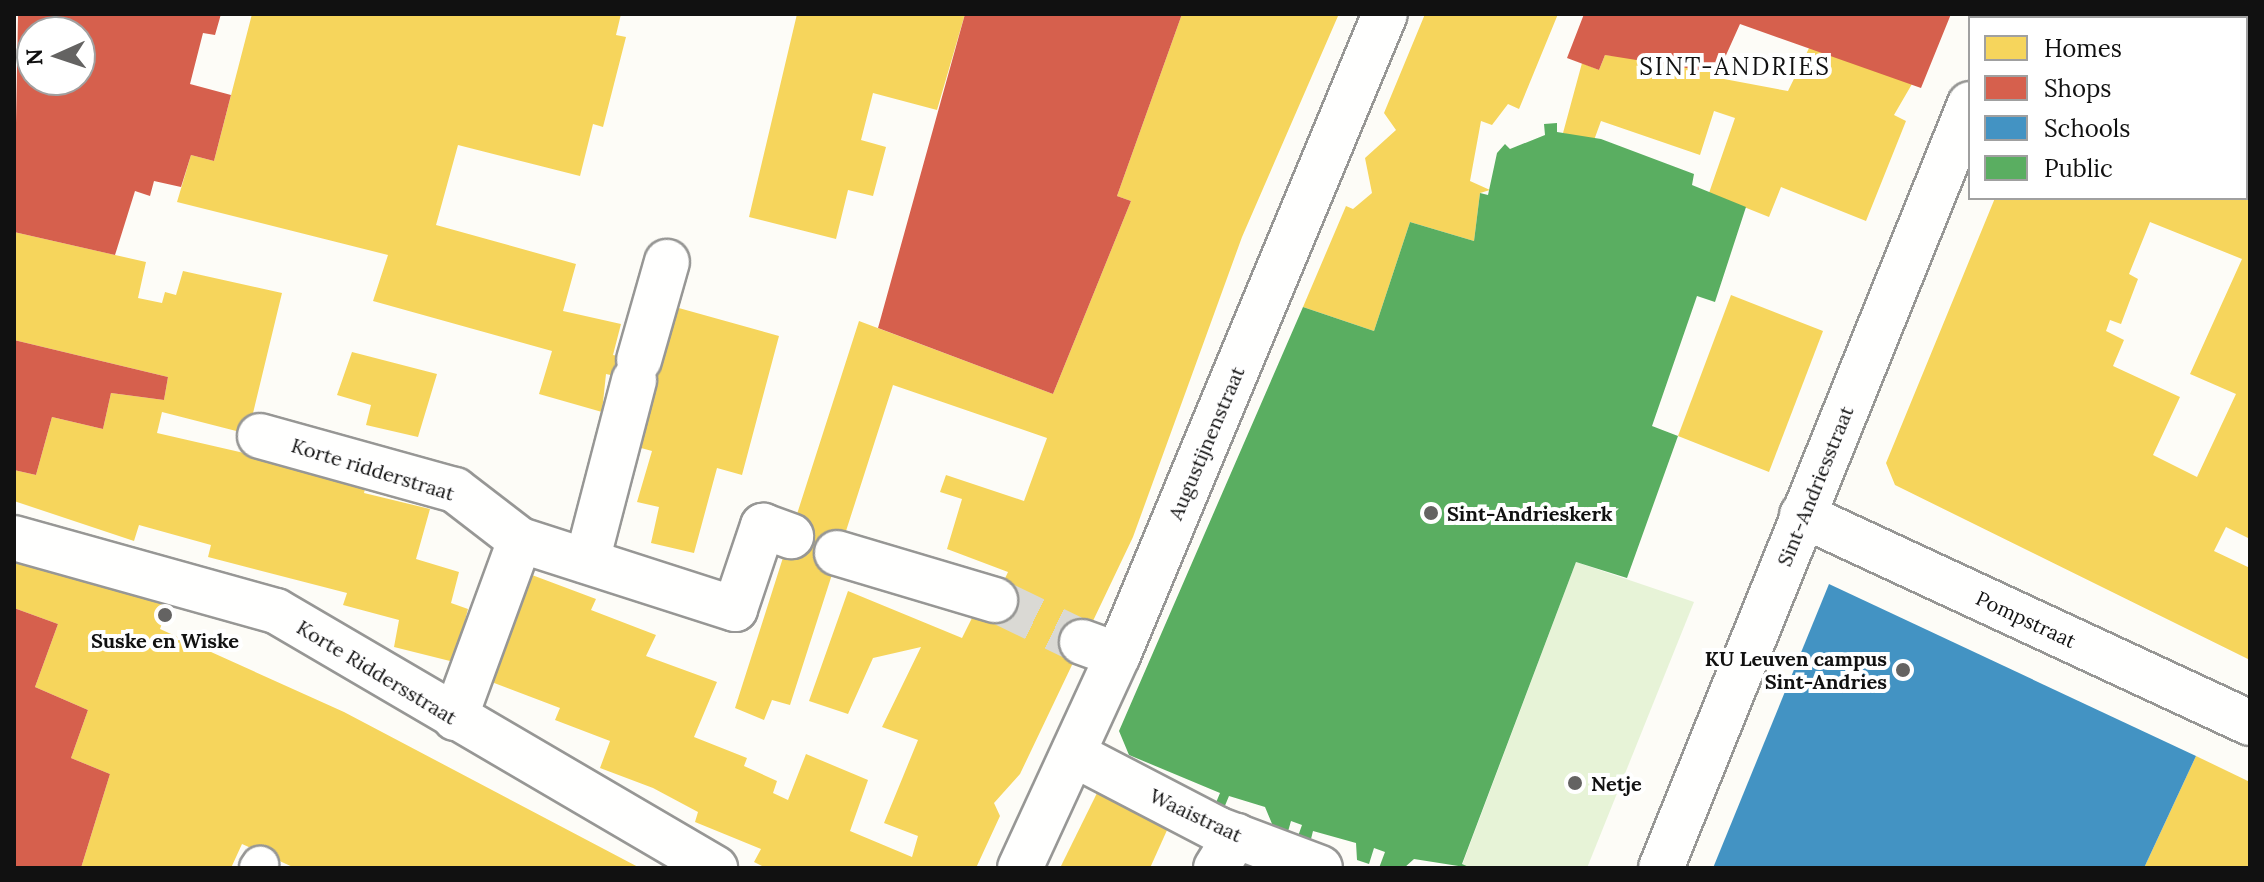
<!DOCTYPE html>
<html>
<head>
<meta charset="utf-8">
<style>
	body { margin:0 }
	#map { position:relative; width:2264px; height:882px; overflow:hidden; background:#fdfcf7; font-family:Lora,serif }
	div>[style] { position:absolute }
	.green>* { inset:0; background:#e7f3d7 }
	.homes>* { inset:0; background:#f6d55c }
	.shops>* { inset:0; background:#d6604d }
	.schools>* { inset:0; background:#4393c3 }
	.public>* { inset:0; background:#5aae61 }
	.street-tunnel>* { height:44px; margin-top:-22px; transform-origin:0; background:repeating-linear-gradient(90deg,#dad9d4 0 44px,transparent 0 66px) }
	.roads { filter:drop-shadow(2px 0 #979795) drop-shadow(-2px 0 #979795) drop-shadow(0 2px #979795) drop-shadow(0 -2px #979795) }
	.lane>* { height:36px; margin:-18px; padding:0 18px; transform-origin:18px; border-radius:18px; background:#fffffe }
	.street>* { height:44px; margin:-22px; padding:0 22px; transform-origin:22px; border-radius:22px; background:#fffffe }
	.dots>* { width:22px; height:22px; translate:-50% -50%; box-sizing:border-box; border:4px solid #fff; border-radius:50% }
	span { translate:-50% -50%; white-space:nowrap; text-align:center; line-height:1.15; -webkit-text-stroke:8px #fff; paint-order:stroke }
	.street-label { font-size:20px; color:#111 }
	.poi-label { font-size:20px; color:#111; font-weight:700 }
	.left { translate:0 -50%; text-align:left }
	.right { translate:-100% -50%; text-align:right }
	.quarter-label { font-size:24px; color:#111; letter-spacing:2px }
	.frame { position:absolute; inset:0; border:16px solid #111; pointer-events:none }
	.legend { position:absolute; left:1968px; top:16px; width:280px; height:184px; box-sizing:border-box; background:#fff; border:2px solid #a0a0a0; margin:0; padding:10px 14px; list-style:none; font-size:24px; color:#111 }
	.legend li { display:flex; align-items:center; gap:16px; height:40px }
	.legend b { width:40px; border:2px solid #a0a0a0 }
	.north { position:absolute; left:16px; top:16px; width:80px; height:80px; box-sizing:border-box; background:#fff; border:2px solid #a0a0a0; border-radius:50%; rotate:267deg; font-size:22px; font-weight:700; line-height:32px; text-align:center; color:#111 }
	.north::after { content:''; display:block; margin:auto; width:28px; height:36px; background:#646362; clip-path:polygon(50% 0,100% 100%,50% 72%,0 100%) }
</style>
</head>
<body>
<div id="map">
	<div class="green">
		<div style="clip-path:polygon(1576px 562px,1694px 602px,1587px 868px,1461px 868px)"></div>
	</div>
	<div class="homes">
		<div style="clip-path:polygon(252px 14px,621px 14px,616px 35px,626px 37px,603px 127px,593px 124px,580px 176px,458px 145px,436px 225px,576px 264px,563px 311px,621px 324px,613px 355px,639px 360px,668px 305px,779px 336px,742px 475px,717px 468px,694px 553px,651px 543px,659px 507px,637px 502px,652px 451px,630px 445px,647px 383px,606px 374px,602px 412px,539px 394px,552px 351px,373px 301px,388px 255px,177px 202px,191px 155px,214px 161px)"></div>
		<div style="clip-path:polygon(797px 14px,965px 14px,937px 110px,873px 93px,861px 140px,886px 147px,873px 196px,848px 190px,836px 239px,749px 217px)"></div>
		<div style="clip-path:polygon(1182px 14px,1338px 16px,1242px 237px,1133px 537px,1020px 774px,994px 803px,1000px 816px,976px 868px,766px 868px,754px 862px,761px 849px,695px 822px,698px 812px,653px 788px,600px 768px,610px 741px,555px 720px,560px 708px,481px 678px,524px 572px,596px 599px,591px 610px,656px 635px,646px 656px,717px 682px,694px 737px,747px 758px,744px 766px,777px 781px,773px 793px,788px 800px,806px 754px,868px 780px,850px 831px,912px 857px,918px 836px,884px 823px,918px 740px,882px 727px,921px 647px,873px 658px,848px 714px,809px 701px,848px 591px,962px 638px,976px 610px,989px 613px,1008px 572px,947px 549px,962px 499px,940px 492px,946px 475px,1024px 501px,1047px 438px,893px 385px,790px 705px,772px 700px,764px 720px,735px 708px,780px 567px,859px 321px,1053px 394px,1131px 201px,1117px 196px)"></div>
		<div style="clip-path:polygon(1425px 14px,1558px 14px,1519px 109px,1508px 104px,1492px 125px,1481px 121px,1470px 181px,1490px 190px,1480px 193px,1474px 241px,1410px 222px,1374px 331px,1303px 307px,1346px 206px,1353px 209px,1372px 193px,1365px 158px,1396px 130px,1384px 113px)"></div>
		<div style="clip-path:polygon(evenodd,2071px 14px,2250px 14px,2250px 539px,2226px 527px,2214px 551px,2250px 568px,2250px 660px,1895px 485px,1886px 463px,1995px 198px,2246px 198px,2246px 18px,2071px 14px,2150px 222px,2242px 259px,2190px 374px,2236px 394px,2197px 477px,2153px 455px,2180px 397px,2113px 366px,2124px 340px,2106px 331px,2110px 320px,2121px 324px,2138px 279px,2129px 274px,2150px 222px)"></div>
		<div style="clip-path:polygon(1811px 44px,1912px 84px,1894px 115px,1906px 121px,1866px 221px,1781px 187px,1769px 217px,1709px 193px,1735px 118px,1714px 111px,1700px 155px,1601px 121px,1593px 143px,1563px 133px,1582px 63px,1599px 70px,1605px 55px,1695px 63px,1724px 79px,1788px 91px)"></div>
		<div style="clip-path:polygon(14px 232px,146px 262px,138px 298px,162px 303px,165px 292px,176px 295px,183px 271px,282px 293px,248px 434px,162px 412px,157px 433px,367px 481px,364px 493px,430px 509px,416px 559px,459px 572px,451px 603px,468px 609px,454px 662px,394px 647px,399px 620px,343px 605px,347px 593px,208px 557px,211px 545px,139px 525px,134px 541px,14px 501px,14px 470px,36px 475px,52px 417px,103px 429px,111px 393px,164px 400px,168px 377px,14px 340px)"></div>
		<div style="clip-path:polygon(1731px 295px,1823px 331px,1769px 472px,1678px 436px)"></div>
		<div style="clip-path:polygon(352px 352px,437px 374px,418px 437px,366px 425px,371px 405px,337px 395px)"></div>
		<div style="clip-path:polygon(14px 551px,169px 602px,160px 629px,344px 712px,640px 868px,295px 868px,242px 844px,231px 868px,81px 868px,110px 774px,71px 758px,88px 710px,35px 687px,58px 624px,14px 608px)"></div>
		<div style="clip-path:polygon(2196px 756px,2250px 782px,2250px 868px,2144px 868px)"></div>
		<div style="clip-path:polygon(1097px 793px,1168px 828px,1150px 868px,1060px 868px)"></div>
	</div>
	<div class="shops">
		<div style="clip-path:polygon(evenodd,18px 14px,221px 14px,215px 35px,203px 33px,190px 84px,231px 95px,214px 161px,191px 155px,181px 187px,154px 181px,150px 196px,135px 191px,115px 255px,14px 232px,18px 14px,32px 32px,80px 32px,80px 80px,32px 80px,32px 32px)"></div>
		<div style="clip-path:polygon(965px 14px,1182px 14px,1117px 196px,1131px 201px,1053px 394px,878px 328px)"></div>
		<div style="clip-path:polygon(1584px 14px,1951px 14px,1921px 88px,1740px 24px,1718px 73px,1605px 55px,1599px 70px,1567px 58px)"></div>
		<div style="clip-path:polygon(14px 340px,168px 377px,164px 400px,111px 393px,103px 429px,52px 417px,36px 475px,14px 470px)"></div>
		<div style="clip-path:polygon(14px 608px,58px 624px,35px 687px,88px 710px,71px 758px,110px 774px,81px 868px,14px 868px)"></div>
	</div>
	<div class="schools">
		<div style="clip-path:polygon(1829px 584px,2196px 756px,2144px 868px,1713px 868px)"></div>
	</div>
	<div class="public">
		<div style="clip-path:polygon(1557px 123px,1557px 132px,1601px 139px,1694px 174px,1692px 185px,1746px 207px,1715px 302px,1697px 296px,1652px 426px,1678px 436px,1627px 578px,1576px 562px,1462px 864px,1471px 868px,1414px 859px,1404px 868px,1379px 868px,1385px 852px,1374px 848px,1369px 864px,1357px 860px,1356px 843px,1313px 831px,1310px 843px,1297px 839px,1302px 825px,1291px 821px,1287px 835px,1275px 831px,1265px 807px,1229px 796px,1224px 808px,1215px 805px,1220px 793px,1129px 755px,1119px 731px,1303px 307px,1374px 331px,1410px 222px,1474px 241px,1480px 193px,1488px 195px,1497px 153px,1505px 144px,1510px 149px,1545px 135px,1544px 124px)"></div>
	</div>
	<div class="street-tunnel">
		<div style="left:995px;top:600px;width:97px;rotate:25.8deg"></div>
	</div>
	<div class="roads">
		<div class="lane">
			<div style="left:258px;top:868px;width:4px;rotate:-56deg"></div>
		</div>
		<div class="street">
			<div style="left:2005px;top:18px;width:4px;rotate:-63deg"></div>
			<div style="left:639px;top:360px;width:102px;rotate:-74.1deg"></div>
			<div style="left:260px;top:436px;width:202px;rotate:15.5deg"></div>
			<div style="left:455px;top:490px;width:82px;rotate:37.6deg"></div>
			<div style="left:1802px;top:515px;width:494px;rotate:24.9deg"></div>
			<div style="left:14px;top:538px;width:272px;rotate:15.6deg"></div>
			<div style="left:276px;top:611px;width:509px;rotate:30.35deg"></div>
			<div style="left:837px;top:553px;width:165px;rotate:16.6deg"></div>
			<div style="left:587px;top:561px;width:187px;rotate:-75.4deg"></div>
			<div style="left:1082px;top:642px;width:38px;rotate:20deg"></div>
			<div style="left:455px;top:718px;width:189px;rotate:-69.9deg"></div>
			<div style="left:520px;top:540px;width:226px;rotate:17.8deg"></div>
			<div style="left:735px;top:609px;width:88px;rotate:-71.4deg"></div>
			<div style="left:763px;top:526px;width:30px;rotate:20deg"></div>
			<div style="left:1075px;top:755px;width:160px;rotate:27.5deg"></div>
			<div style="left:1217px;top:829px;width:110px;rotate:20.7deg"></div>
			<div style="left:1020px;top:868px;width:234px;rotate:-65.3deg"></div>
			<div style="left:1118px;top:655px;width:694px;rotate:-67.39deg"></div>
			<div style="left:1216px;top:868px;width:38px;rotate:-58deg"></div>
			<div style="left:1661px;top:868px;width:824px;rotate:-67.98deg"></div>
		</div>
	</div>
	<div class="dots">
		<div style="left:1431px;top:513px;background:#646362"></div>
		<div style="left:165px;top:615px;background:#646362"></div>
		<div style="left:1903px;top:670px;background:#646362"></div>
		<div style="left:1575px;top:783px;background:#646362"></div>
	</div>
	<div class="street-label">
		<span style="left:1206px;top:443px;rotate:-67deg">Augustijnenstraat</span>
		<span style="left:373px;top:469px;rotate:17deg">Korte ridderstraat</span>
		<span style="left:1815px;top:486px;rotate:-68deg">Sint-Andriesstraat</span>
		<span style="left:2026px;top:619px;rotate:25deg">Pompstraat</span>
		<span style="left:377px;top:672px;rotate:31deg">Korte Riddersstraat</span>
		<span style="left:1196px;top:815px;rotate:25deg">Waaistraat</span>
	</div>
	<div class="poi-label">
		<span class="left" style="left:1447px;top:513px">Sint-Andrieskerk</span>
		<span style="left:165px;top:640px">Suske en Wiske</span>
		<span class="right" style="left:1887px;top:670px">KU Leuven campus<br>Sint-Andries</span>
		<span class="left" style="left:1591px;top:783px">Netje</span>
	</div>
	<div class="quarter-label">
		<span style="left:1735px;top:67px">SINT-ANDRIES</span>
	</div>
	<div class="frame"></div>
	<ul class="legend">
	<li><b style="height:22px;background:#f6d55c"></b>Homes</li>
	<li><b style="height:22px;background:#d6604d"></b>Shops</li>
	<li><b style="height:22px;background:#4393c3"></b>Schools</li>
	<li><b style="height:22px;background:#5aae61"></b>Public</li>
	</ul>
	<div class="north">N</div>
</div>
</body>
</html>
